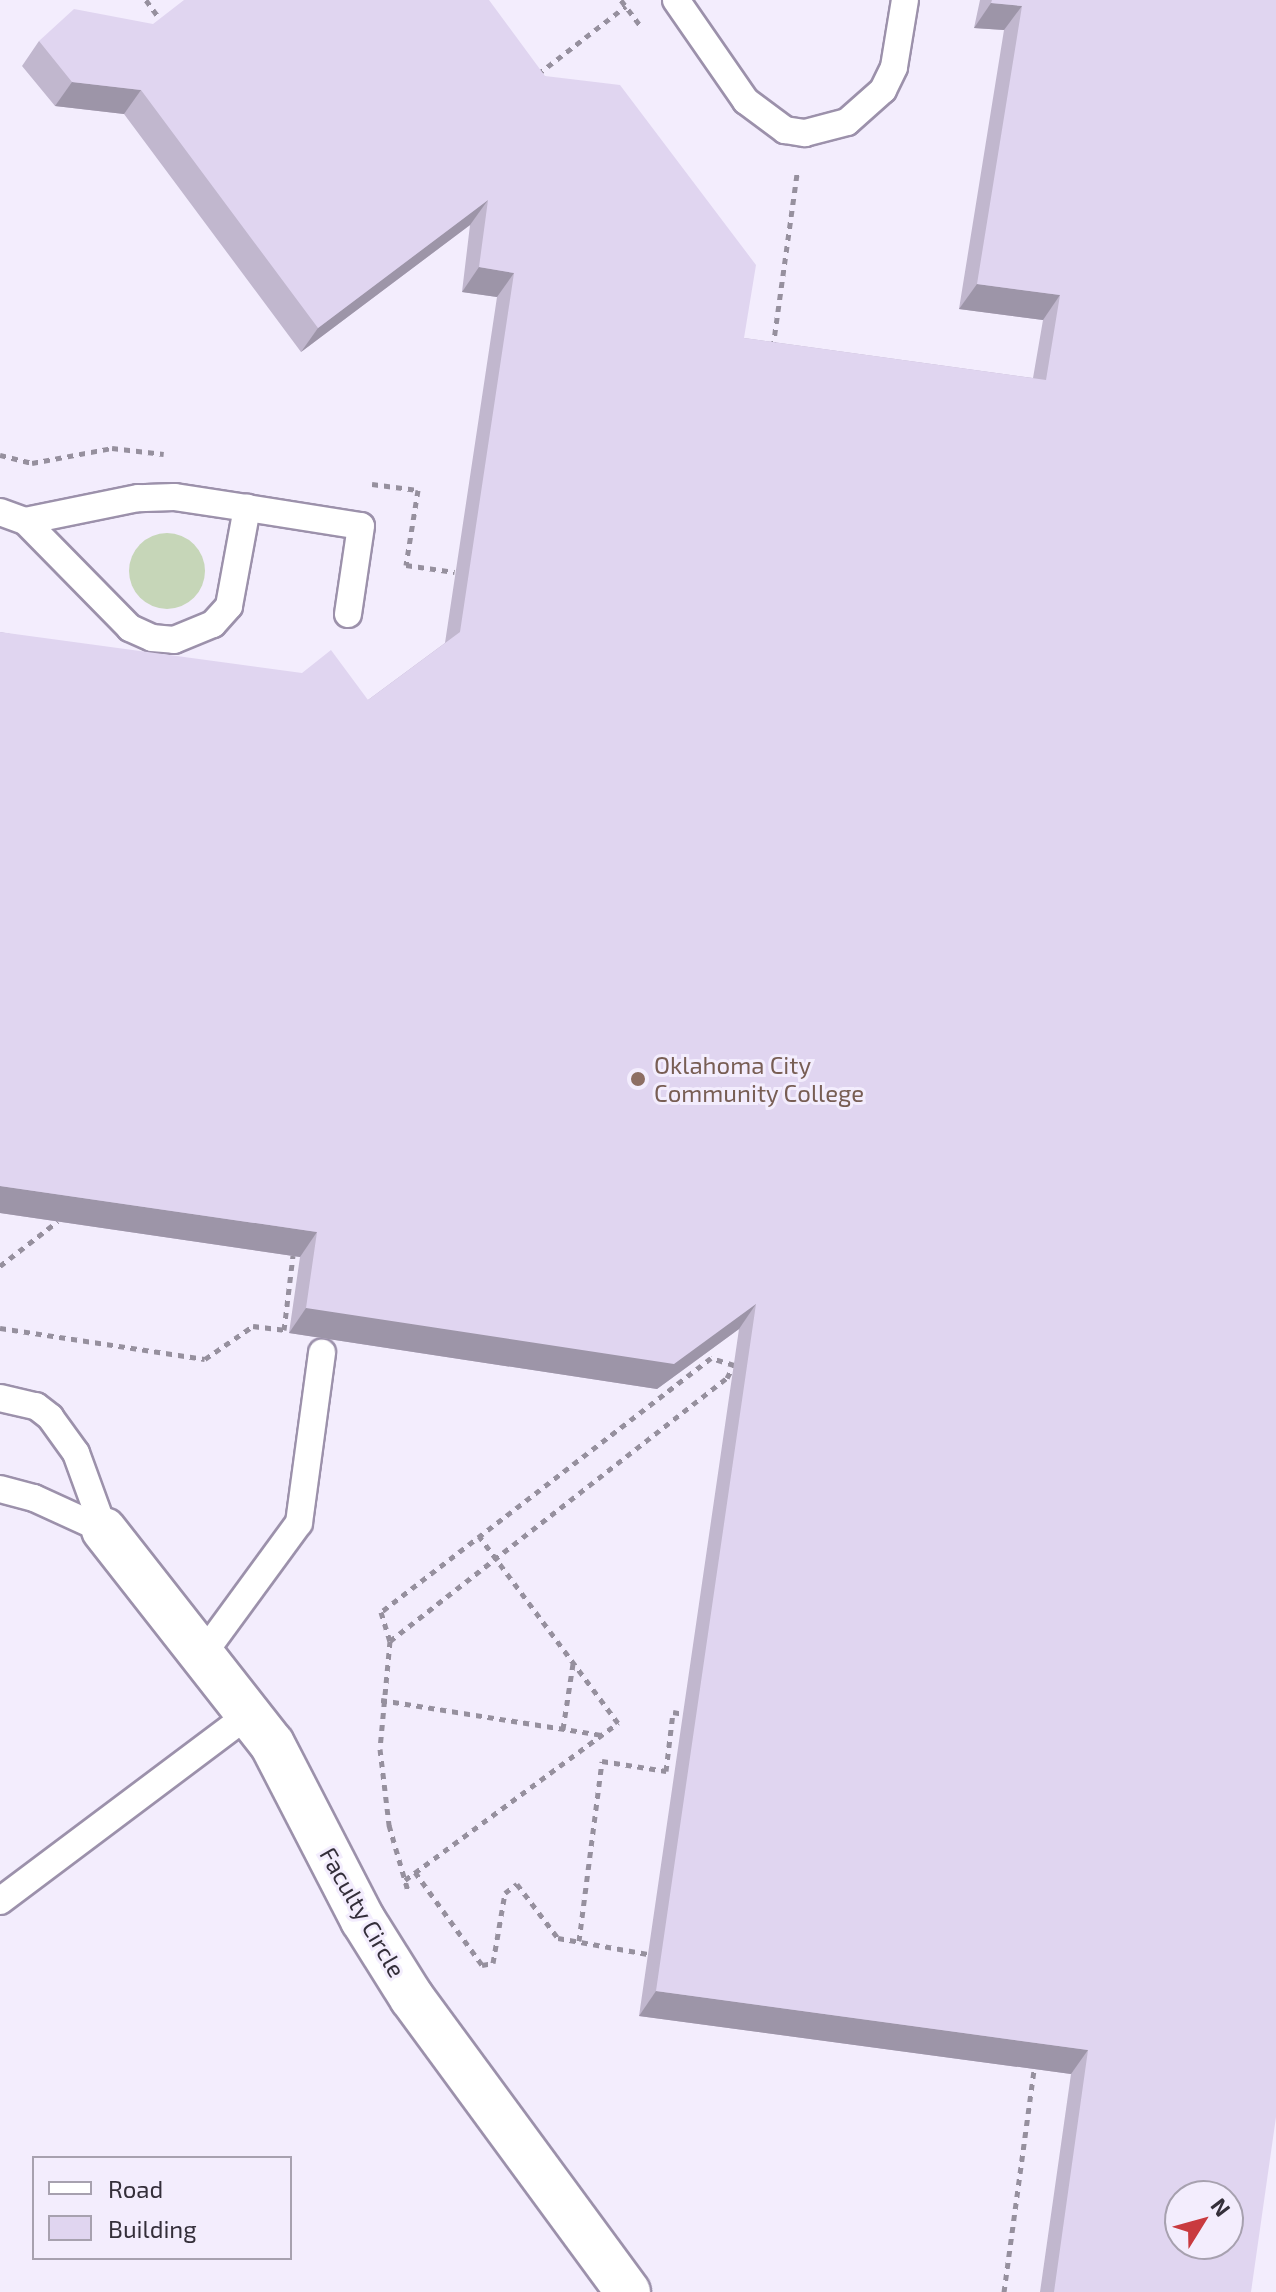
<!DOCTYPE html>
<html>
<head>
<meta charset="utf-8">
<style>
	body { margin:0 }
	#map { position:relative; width:1276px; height:2292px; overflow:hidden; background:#f3edfd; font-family:"Exo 2",sans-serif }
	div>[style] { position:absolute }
	.green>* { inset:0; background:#c6d6b8 }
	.round { border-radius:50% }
	.path>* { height:5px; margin-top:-2.5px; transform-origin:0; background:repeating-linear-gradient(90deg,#96909e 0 6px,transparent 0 12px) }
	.roads { filter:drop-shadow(2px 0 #9c91ab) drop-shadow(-2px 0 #9c91ab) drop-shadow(0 2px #9c91ab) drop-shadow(0 -2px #9c91ab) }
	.lane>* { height:26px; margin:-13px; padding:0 13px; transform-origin:13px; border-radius:13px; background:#fff }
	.street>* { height:44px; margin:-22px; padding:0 22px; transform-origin:22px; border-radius:22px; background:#fff }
	.wall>* { inset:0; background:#c1b7ce }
	.shaded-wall>* { inset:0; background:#9d95a8 }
	.building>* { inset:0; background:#e0d5f0 }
	.dots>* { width:22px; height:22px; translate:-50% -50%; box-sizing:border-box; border:4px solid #f3edfd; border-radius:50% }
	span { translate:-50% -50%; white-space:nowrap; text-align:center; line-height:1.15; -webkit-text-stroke:6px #f3edfd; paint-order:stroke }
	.education-label { font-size:24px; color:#785e54 }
	.left { translate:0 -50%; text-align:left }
	.street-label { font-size:24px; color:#342f3a }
	.legend { position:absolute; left:32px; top:2156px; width:260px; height:104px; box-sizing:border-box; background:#f3edfd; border:2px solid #a7a1af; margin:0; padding:10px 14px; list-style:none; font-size:24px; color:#342f3a }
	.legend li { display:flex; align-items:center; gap:16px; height:40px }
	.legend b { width:40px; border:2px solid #a7a1af }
	.north { position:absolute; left:1164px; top:2180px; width:80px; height:80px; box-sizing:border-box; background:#f3edfd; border:2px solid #a7a1af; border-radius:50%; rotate:53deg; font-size:22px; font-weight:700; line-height:32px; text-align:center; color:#342f3a }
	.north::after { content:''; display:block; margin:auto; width:28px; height:36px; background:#c93a3f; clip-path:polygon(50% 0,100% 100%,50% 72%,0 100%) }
</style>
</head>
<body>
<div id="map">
	<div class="green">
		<div class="round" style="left:129px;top:533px;width:76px;height:76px"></div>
	</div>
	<div class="path">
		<div style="left:146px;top:0;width:27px;rotate:54deg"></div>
		<div style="left:621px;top:0;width:31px;rotate:53deg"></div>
		<div style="left:538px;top:74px;width:111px;rotate:-37.7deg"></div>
		<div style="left:773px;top:347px;width:175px;rotate:-82.1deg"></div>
		<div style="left:0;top:455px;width:33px;rotate:14deg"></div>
		<div style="left:32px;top:463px;width:81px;rotate:-10.6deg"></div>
		<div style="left:112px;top:448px;width:52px;rotate:6.6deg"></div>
		<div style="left:372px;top:484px;width:46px;rotate:7.4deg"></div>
		<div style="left:418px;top:490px;width:76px;rotate:99.1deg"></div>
		<div style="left:406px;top:565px;width:49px;rotate:8.1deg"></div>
		<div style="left:0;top:1266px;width:73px;rotate:-37.8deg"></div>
		<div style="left:0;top:1328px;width:207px;rotate:8.6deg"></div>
		<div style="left:205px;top:1359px;width:58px;rotate:-34.5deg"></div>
		<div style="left:253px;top:1326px;width:31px;rotate:7deg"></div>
		<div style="left:284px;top:1330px;width:75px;rotate:-83.1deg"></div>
		<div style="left:390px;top:1641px;width:427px;rotate:-38deg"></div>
		<div style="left:727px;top:1378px;width:15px;rotate:-62deg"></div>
		<div style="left:734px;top:1365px;width:24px;rotate:-163deg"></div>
		<div style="left:711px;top:1358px;width:416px;rotate:142.4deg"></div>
		<div style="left:381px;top:1612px;width:30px;rotate:73deg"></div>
		<div style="left:390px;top:1641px;width:108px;rotate:95.3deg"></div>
		<div style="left:380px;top:1749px;width:77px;rotate:83.2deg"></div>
		<div style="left:389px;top:1825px;width:69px;rotate:73.9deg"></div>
		<div style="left:381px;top:1700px;width:223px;rotate:9deg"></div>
		<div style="left:563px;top:1729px;width:66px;rotate:-81.3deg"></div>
		<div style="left:415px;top:1872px;width:115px;rotate:54.2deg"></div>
		<div style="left:482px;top:1965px;width:11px;rotate:-10deg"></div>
		<div style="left:493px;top:1963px;width:71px;rotate:-80.3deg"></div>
		<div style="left:505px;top:1893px;width:15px;rotate:-37deg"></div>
		<div style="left:517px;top:1884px;width:68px;rotate:52.8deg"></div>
		<div style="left:558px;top:1938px;width:91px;rotate:10.1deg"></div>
		<div style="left:405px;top:1880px;width:265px;rotate:-36.4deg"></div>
		<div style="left:618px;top:1723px;width:233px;rotate:-126.6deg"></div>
		<div style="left:579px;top:1941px;width:181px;rotate:-82.7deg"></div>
		<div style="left:602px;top:1761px;width:65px;rotate:8.9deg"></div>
		<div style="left:666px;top:1771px;width:59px;rotate:-83.2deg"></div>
		<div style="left:673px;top:1712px;width:10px;rotate:11deg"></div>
		<div style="left:1004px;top:2292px;width:225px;rotate:-82.3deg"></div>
	</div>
	<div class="roads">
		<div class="lane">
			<div style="left:676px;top:0;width:123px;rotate:55.3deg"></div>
			<div style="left:746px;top:101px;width:49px;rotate:36.6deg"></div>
			<div style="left:785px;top:130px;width:20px;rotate:9deg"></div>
			<div style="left:805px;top:133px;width:43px;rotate:-14.7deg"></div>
			<div style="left:847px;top:122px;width:48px;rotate:-41.6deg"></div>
			<div style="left:883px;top:90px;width:25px;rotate:-64deg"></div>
			<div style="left:894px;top:67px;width:68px;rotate:-80.7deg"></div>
			<div style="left:247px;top:508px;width:115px;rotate:9deg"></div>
			<div style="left:361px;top:526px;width:89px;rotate:98.4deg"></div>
			<div style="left:0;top:512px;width:27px;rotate:20deg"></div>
			<div style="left:25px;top:521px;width:150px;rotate:45.5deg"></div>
			<div style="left:130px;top:628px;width:24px;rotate:24deg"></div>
			<div style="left:152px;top:638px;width:22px;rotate:5deg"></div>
			<div style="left:174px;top:640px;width:42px;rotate:-22.3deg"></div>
			<div style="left:213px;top:624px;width:24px;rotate:-48deg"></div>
			<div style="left:229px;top:606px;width:100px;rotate:-79.6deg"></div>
			<div style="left:247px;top:508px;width:74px;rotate:-171.4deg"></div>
			<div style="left:174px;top:497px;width:36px;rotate:178deg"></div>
			<div style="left:138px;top:498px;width:115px;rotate:168.5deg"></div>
			<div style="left:0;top:1398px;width:37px;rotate:13deg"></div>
			<div style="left:36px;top:1406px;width:18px;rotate:38deg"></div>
			<div style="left:50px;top:1417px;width:44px;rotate:54.2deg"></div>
			<div style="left:76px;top:1453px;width:82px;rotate:70deg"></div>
			<div style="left:0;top:1489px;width:35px;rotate:15deg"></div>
			<div style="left:34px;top:1498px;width:77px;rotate:24.6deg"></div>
			<div style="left:203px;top:1654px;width:162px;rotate:-53.8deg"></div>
			<div style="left:299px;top:1523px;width:172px;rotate:-82.3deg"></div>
			<div style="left:0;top:1901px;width:313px;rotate:-36.9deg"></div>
		</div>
		<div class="street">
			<div style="left:104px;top:1530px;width:272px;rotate:51.9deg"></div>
			<div style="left:272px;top:1744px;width:198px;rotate:62.7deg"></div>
			<div style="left:363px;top:1920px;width:92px;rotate:57.9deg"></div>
			<div style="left:412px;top:1998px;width:365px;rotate:53.7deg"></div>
		</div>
	</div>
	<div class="wall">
		<div style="clip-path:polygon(980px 0,1276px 0,1251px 2292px,1040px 2292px,1071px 2074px,639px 2016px,739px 1329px,657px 1389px,289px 1333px,300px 1257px,0 1213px,0 632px,368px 700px,445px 643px,497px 297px,462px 292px,470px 225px,301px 352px,124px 114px,55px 106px,22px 66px,39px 41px,545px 76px,744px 338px,1033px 378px,1043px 320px,959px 309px,1004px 30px,974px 28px)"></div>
	</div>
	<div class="shaded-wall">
		<div style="clip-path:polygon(991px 3px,1022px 6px,1004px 30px,974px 28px)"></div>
		<div style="clip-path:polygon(72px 82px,141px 90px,124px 114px,55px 106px)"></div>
		<div style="clip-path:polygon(488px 200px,470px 225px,301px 352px,318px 328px)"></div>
		<div style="clip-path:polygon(479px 267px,514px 273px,497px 297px,462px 292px)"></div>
		<div style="clip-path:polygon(977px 284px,1060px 295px,1043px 320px,959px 309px)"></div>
		<div style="clip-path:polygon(0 1186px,317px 1232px,300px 1257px,0 1213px)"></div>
		<div style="clip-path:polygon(756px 1304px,739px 1329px,657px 1389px,289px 1333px,306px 1308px)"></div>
		<div style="clip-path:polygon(656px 1991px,1088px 2050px,1071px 2074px,639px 2016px)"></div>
	</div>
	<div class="building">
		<div style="clip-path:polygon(evenodd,184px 0,489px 0,545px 76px,620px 85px,756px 265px,744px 338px,1046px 380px,1060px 295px,977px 284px,1022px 6px,991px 3px,992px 0,1276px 0,1276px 2117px,1251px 2292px,1054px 2292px,1088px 2050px,656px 1991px,756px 1304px,674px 1364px,306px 1308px,317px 1232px,0 1186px,0 632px,302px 673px,331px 650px,368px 700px,460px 632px,514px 273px,479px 267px,488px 200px,318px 328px,141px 90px,72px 82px,39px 41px,74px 9px,153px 24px,184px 0,1180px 2196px,1228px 2196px,1228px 2244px,1180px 2244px,1180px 2196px)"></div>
	</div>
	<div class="dots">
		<div style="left:638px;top:1079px;background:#8d6e63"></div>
	</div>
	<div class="education-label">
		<span class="left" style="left:654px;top:1079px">Oklahoma City<br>Community College</span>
	</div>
	<div class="street-label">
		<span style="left:363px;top:1912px;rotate:60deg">Faculty Circle</span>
	</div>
	<ul class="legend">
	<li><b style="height:10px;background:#fff"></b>Road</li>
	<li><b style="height:22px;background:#e0d5f0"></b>Building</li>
	</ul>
	<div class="north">N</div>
</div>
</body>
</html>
